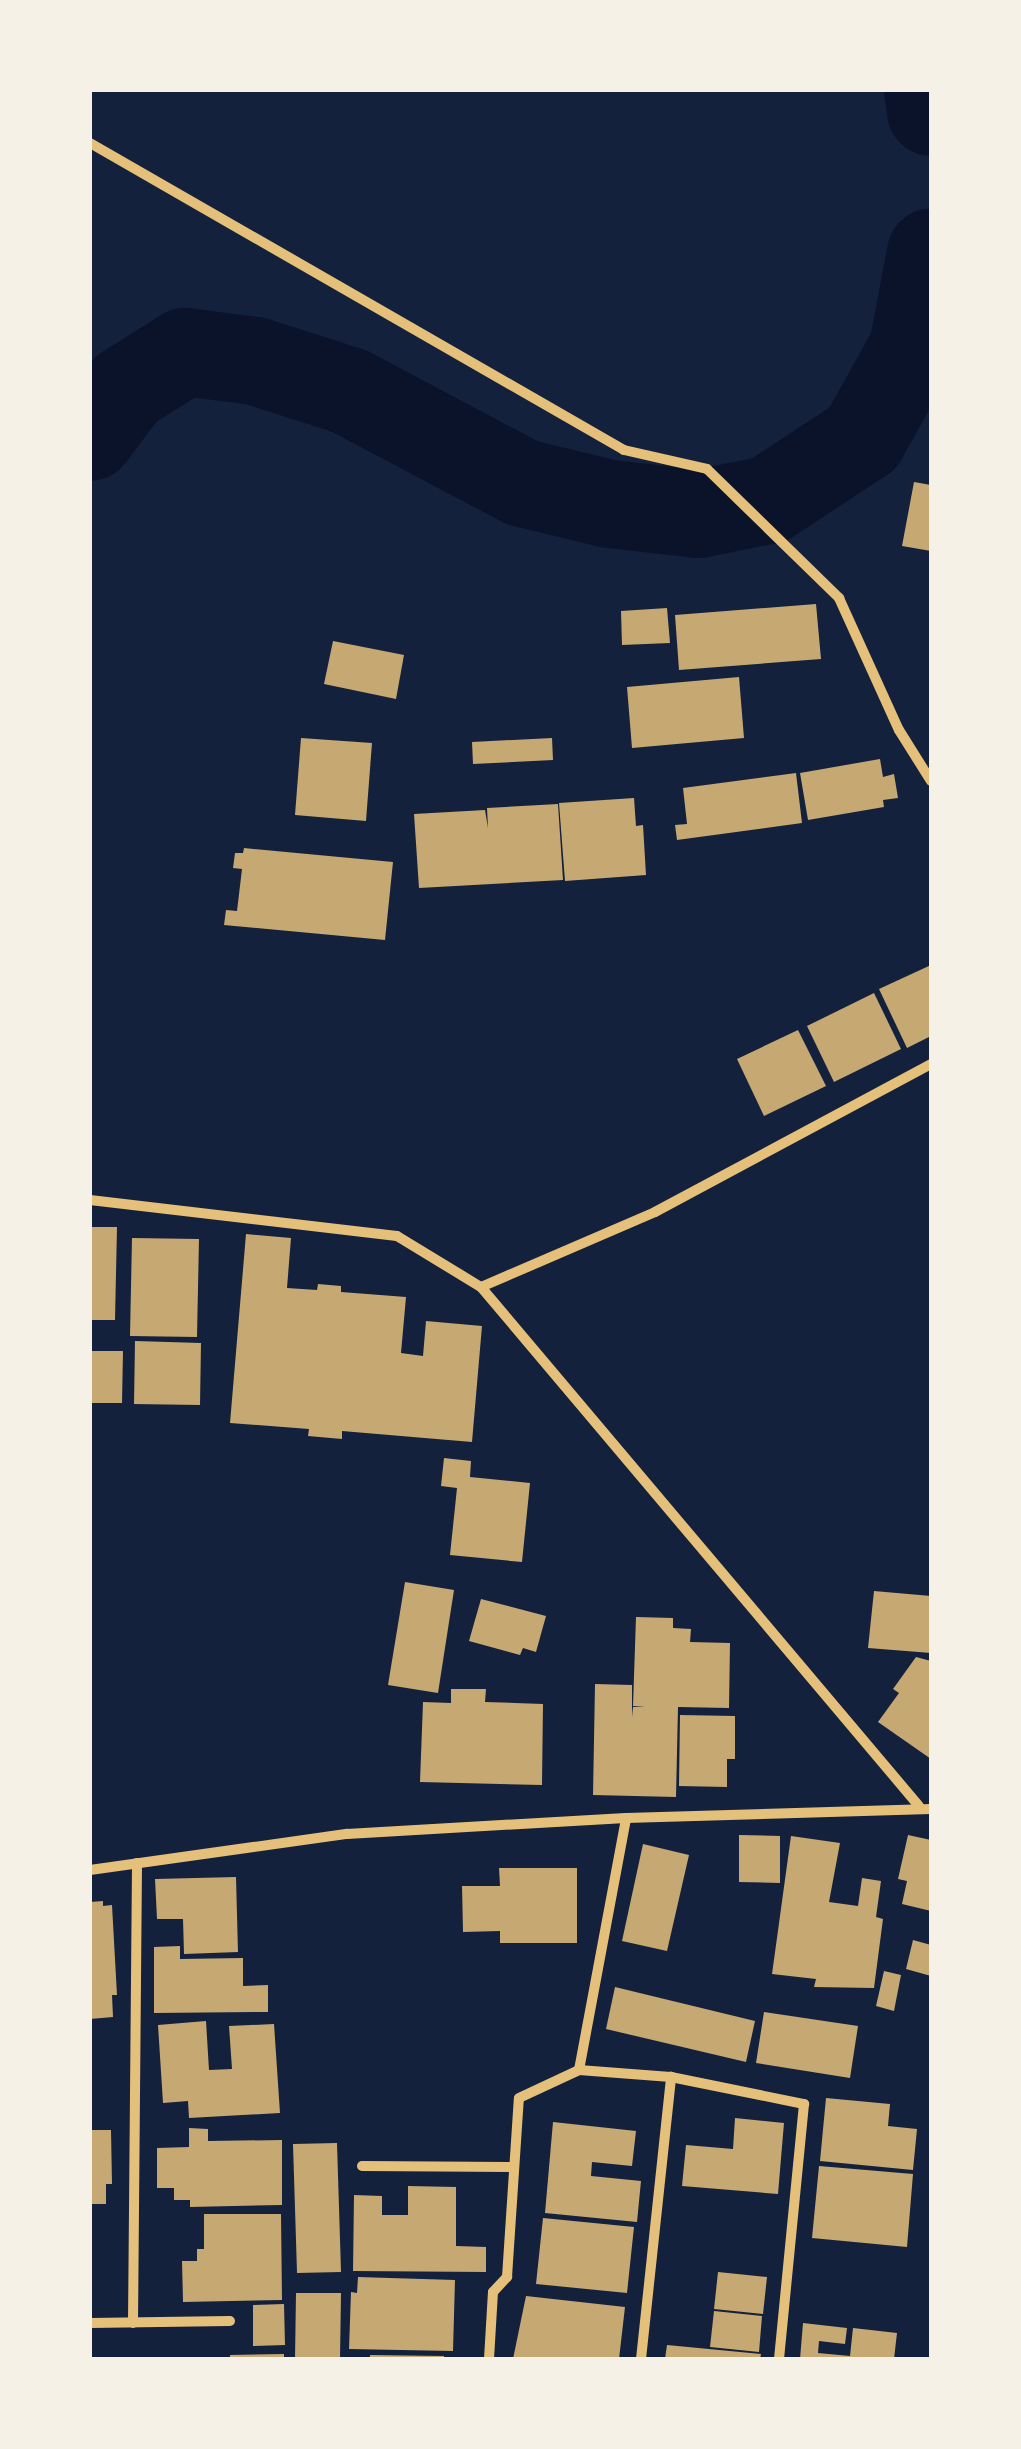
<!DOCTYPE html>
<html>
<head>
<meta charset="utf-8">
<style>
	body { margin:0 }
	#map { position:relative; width:1021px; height:2449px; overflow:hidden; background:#14213d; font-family:"Source Sans 3",sans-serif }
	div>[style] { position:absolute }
	.river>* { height:88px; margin:-44px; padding:0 44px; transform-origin:44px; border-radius:44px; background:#0b132b }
	.building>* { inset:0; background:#c6a872 }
	.minor>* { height:10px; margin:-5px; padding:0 5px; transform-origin:5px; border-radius:5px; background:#e5c07b }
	span { translate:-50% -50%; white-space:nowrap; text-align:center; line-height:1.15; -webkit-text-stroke:10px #f6f1e7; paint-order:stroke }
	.frame { position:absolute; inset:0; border:92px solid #f6f1e7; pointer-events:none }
</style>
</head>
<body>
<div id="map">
	<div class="river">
		<div style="left:928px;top:90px;width:22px;rotate:82deg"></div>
		<div style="left:90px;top:437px;width:60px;rotate:-53.1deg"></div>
		<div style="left:126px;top:389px;width:70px;rotate:-32.1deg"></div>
		<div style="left:185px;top:352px;width:71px;rotate:7.3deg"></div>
		<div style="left:255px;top:361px;width:99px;rotate:17.7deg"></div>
		<div style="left:349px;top:391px;width:197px;rotate:27.9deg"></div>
		<div style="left:523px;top:483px;width:89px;rotate:13.6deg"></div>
		<div style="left:610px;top:504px;width:89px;rotate:6.5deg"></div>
		<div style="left:698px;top:514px;width:72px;rotate:-11.2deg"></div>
		<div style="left:769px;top:500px;width:113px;rotate:-33.4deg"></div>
		<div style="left:863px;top:438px;width:103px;rotate:-60.9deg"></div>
		<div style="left:913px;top:348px;width:97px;rotate:-79.3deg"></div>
	</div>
	<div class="building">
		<div style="clip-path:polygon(914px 482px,931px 485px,931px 551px,902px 546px)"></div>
		<div style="clip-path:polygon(816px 604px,821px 659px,679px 670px,675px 615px)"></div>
		<div style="clip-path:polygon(667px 608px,670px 643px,622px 645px,621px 611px)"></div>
		<div style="clip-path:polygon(333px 641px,404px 655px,396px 699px,324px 684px)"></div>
		<div style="clip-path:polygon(739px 677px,744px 738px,632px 748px,627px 687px)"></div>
		<div style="clip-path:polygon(301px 738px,372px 743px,366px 821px,295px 815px)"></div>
		<div style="clip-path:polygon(552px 738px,553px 760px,473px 764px,472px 742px)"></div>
		<div style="clip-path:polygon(880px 759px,883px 777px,894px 774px,898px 798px,883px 800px,884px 807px,808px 820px,800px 773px)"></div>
		<div style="clip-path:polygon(796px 773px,802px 823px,677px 840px,675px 825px,687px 824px,683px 788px)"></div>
		<div style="clip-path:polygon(634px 798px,636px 826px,643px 825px,646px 875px,565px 881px,559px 803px)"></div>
		<div style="clip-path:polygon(558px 804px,563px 880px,419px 888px,414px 814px,485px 810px,488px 828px,487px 808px)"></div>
		<div style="clip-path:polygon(244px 848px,393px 862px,385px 940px,224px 925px,226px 910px,237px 911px,242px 869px,233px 868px,235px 853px,243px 853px)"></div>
		<div style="clip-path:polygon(931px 965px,931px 1036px,907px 1048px,879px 989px)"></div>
		<div style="clip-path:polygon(874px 993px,901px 1049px,834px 1082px,807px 1026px)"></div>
		<div style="clip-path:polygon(798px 1030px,826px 1086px,764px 1116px,737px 1059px)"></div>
		<div style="clip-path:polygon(90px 1227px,117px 1227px,115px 1320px,90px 1320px)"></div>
		<div style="clip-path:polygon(246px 1234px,291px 1238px,287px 1288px,317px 1290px,318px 1284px,341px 1286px,341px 1292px,406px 1297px,401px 1353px,423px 1356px,426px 1321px,482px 1326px,472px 1442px,342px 1431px,342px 1439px,308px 1436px,309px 1429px,230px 1423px)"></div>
		<div style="clip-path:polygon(132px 1238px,199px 1239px,197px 1337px,130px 1336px)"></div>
		<div style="clip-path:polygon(135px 1341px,201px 1343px,200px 1405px,134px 1404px)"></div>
		<div style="clip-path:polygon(90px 1351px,123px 1351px,122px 1403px,90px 1403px)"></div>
		<div style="clip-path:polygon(444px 1458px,471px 1461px,470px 1477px,530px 1483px,522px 1562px,450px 1555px,457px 1488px,441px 1486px)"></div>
		<div style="clip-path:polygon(405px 1582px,454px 1590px,438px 1693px,388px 1685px)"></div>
		<div style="clip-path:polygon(874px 1591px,931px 1596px,931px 1653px,868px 1648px)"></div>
		<div style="clip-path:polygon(481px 1599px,546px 1616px,536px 1652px,523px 1648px,520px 1655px,469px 1641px)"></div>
		<div style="clip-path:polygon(636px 1617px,673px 1618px,673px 1628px,691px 1629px,690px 1642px,730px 1643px,729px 1708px,678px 1707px,676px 1797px,593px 1795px,595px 1684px,632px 1685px,632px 1717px,633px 1707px,645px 1707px,633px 1706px)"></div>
		<div style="clip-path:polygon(916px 1657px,931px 1661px,931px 1759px,878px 1722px,899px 1693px,893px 1689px)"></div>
		<div style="clip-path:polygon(451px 1689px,486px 1689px,485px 1702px,543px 1704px,542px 1785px,420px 1782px,423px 1702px,451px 1703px)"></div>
		<div style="clip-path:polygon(680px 1715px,735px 1716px,735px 1759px,727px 1759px,727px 1787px,679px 1786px)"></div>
		<div style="clip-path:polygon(739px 1835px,780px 1836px,780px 1883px,739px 1882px)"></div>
		<div style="clip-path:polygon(908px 1835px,931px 1840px,931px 1911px,902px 1904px,907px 1881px,898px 1879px)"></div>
		<div style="clip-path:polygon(791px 1836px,840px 1843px,829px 1902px,858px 1906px,862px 1878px,881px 1881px,876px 1917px,883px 1919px,874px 1988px,814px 1987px,816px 1979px,772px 1974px)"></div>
		<div style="clip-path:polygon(643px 1844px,689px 1855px,667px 1951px,622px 1941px)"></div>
		<div style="clip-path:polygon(499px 1868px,577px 1868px,577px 1943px,500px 1943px,500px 1931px,463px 1932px,462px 1886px,500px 1886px)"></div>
		<div style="clip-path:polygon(236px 1877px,238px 1952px,184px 1954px,183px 1919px,157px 1919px,155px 1879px)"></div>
		<div style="clip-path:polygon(103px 1901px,103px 1906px,112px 1905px,117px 1995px,112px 1995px,113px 2017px,90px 2019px,90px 1902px)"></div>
		<div style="clip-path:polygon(913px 1940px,931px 1945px,931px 1976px,906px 1969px)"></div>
		<div style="clip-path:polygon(180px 1946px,180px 1959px,243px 1958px,243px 1986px,268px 1985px,268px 2012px,154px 2013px,154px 1947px)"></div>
		<div style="clip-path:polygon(884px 1971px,901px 1975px,894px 2011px,876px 2006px)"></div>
		<div style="clip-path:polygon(615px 1987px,755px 2021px,746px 2062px,606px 2029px)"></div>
		<div style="clip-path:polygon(764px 2012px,858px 2026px,850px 2078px,756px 2063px)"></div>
		<div style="clip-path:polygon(206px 2021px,209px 2070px,232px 2069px,229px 2026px,274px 2024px,280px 2113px,189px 2118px,188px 2101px,163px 2103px,158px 2025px)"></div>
		<div style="clip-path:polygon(826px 2098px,890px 2104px,888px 2126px,917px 2129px,913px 2170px,820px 2161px)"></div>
		<div style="clip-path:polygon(735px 2118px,784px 2123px,778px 2194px,682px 2186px,686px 2145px,733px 2149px)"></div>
		<div style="clip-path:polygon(553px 2122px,636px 2131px,632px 2166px,592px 2162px,591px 2176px,641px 2181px,637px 2222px,545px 2213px)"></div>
		<div style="clip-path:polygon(189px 2128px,208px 2129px,208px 2141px,282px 2140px,282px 2205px,190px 2207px,190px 2200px,174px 2200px,174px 2188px,157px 2188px,157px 2148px,189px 2147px)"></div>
		<div style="clip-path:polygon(90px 2130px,111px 2130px,112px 2184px,106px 2184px,106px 2204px,90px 2204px)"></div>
		<div style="clip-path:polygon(337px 2143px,341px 2272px,297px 2273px,293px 2144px)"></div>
		<div style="clip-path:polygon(819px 2166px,913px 2174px,907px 2247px,812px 2238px)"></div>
		<div style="clip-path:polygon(408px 2186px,456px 2187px,456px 2246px,486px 2247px,486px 2272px,353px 2271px,354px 2195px,382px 2196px,382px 2215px,408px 2215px)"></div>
		<div style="clip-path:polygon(204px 2214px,281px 2214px,282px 2300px,183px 2302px,182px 2261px,197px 2261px,197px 2249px,204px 2249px)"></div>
		<div style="clip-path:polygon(543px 2218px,634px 2227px,627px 2293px,536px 2284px)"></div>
		<div style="clip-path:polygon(718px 2272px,767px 2277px,763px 2314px,714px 2309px)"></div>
		<div style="clip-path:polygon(358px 2277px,455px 2280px,453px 2351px,349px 2349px,351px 2292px,357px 2293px)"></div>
		<div style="clip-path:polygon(296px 2293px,341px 2293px,340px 2359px,295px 2359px)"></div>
		<div style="clip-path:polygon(526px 2296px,625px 2307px,619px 2359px,513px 2359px)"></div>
		<div style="clip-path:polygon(284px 2304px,285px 2345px,253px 2346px,253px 2305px)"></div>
		<div style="clip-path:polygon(714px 2311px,762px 2316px,759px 2352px,710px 2347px)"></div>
		<div style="clip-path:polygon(803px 2323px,847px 2328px,845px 2344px,819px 2341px,818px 2353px,850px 2356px,853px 2328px,897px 2333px,894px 2359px,800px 2359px)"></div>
		<div style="clip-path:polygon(667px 2345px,761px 2354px,760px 2359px,665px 2359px)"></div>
		<div style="clip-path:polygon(284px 2354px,284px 2359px,230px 2359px,230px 2355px)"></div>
		<div style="clip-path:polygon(370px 2355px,444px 2356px,444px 2359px,370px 2359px)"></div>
	</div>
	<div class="minor">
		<div style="left:90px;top:143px;width:616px;rotate:29.89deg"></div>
		<div style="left:624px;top:450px;width:85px;rotate:12.9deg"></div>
		<div style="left:707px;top:469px;width:185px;rotate:44.3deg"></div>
		<div style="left:839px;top:598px;width:145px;rotate:65.6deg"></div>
		<div style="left:899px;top:730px;width:60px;rotate:57.9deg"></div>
		<div style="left:90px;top:1200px;width:309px;rotate:6.7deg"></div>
		<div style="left:397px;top:1236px;width:98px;rotate:31.3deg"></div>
		<div style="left:481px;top:1287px;width:679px;rotate:49.84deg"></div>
		<div style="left:481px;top:1287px;width:189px;rotate:-23.3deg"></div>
		<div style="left:655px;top:1212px;width:313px;rotate:-28.2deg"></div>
		<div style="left:90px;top:1870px;width:260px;rotate:-8deg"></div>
		<div style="left:347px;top:1834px;width:279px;rotate:-3.3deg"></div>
		<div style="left:626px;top:1818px;width:305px;rotate:-1.7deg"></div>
		<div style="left:579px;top:2070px;width:92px;rotate:4.4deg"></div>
		<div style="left:671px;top:2077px;width:136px;rotate:11.5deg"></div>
		<div style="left:804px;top:2104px;width:256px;rotate:95.6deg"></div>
		<div style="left:362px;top:2166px;width:152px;rotate:0.4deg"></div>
		<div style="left:90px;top:2323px;width:140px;rotate:-0.8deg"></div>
		<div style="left:133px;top:2323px;width:460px;rotate:-89.5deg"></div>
		<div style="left:489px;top:2359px;width:67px;rotate:-86.6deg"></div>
		<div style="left:493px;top:2292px;width:21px;rotate:-47deg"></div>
		<div style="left:507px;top:2277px;width:179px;rotate:-86.2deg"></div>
		<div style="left:519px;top:2098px;width:66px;rotate:-25deg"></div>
		<div style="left:579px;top:2070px;width:256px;rotate:-79.4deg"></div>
		<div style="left:641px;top:2359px;width:284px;rotate:-83.9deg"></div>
	</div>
	<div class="frame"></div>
</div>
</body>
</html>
